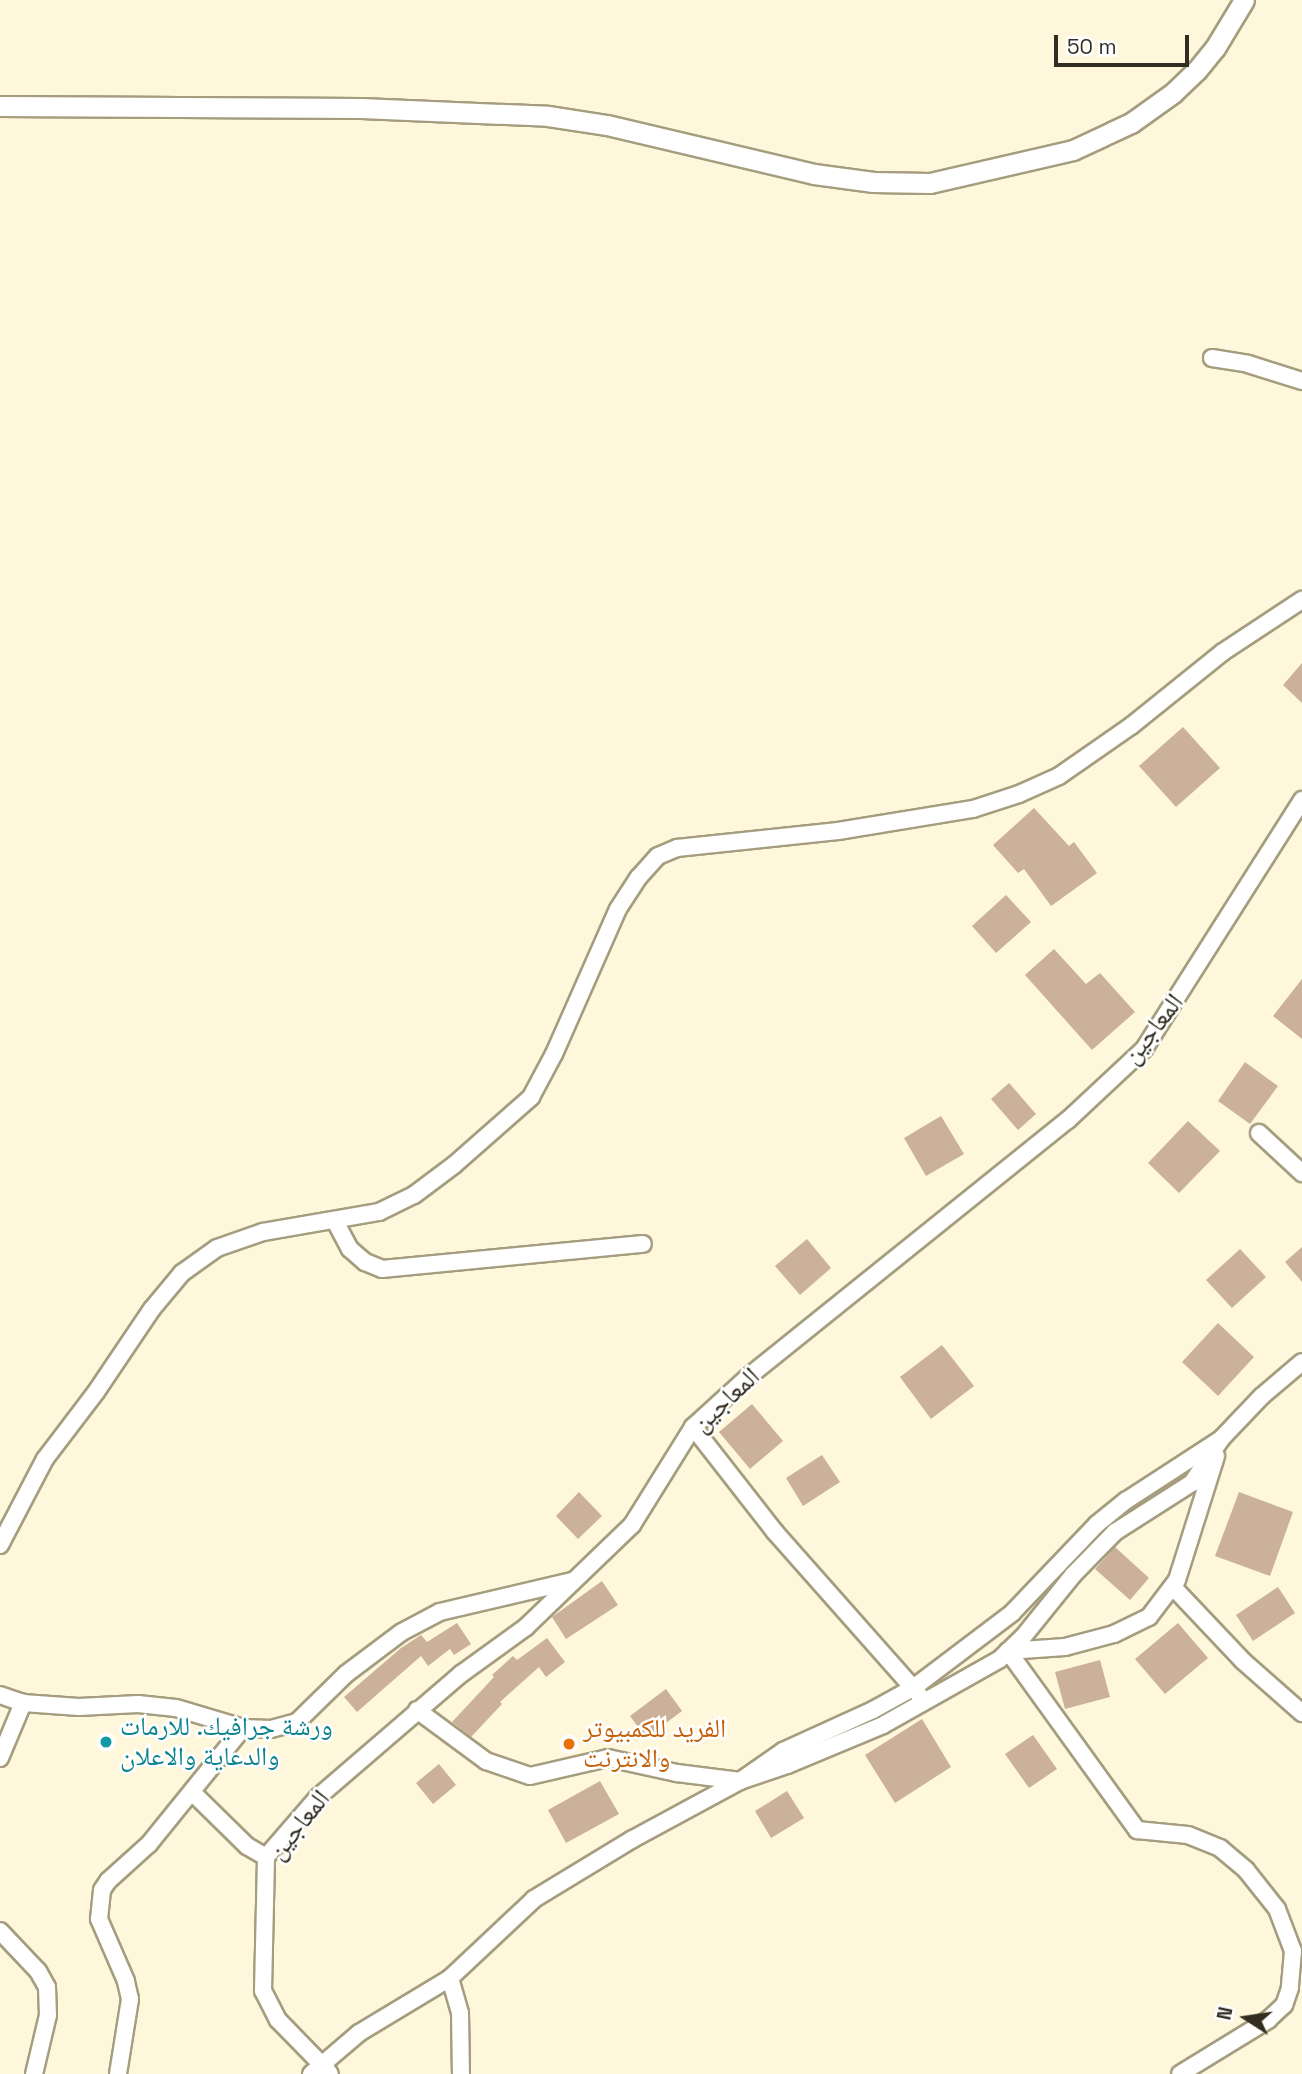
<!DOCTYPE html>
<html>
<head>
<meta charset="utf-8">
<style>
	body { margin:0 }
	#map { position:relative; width:1302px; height:2074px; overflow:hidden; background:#fef7dc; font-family:"Space Grotesk","Noto Naskh Arabic",sans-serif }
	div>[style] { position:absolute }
	.building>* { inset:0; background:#cbb199 }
	.roads { filter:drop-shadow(2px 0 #a59d7e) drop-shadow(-2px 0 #a59d7e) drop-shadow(0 2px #a59d7e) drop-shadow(0 -2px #a59d7e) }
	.minor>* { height:16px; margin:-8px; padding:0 8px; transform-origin:8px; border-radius:8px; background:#fff }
	.tertiary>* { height:19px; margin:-9.5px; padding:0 9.5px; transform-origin:9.5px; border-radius:9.5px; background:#fff }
	.dots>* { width:19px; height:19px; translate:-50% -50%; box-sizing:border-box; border:4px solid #fff; border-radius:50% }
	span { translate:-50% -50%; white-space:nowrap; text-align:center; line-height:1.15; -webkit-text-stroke:5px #fff; paint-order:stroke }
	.street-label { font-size:26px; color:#312e21 }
	.culture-label { font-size:26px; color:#0d838f }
	.left { translate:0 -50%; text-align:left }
	.food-label { font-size:26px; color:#c56008 }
	.north { position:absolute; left:1211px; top:1983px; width:70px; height:70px; -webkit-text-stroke:5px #fff; paint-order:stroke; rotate:282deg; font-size:19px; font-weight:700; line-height:28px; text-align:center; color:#312e21 }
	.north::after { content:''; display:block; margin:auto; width:24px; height:32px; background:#312e21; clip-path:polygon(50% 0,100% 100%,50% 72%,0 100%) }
	.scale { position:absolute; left:1054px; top:35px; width:135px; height:32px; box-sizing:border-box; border:4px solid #312e21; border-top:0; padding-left:9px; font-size:21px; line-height:24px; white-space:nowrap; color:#312e21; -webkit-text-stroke:5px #fff; paint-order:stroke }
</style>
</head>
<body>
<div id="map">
	<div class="building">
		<div style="clip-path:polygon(1302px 663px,1302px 703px,1283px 685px)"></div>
		<div style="clip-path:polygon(1183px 727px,1220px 768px,1176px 807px,1139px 766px)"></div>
		<div style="clip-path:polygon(1034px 808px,1069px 846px,1074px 842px,1097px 873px,1051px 906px,1024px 869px,1018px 873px,993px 845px)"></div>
		<div style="clip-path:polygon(1006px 895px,1031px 922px,996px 953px,972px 926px)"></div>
		<div style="clip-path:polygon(1054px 949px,1086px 984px,1100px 973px,1135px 1012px,1092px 1050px,1025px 975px)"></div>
		<div style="clip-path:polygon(1302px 979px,1302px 1039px,1273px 1016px)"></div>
		<div style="clip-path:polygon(1245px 1062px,1278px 1086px,1250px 1124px,1218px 1101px)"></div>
		<div style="clip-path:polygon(1009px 1083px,1036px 1114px,1018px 1130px,991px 1099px)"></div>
		<div style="clip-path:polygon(941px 1116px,964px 1154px,926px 1176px,904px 1138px)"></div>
		<div style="clip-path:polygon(1188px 1121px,1220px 1151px,1179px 1193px,1148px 1163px)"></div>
		<div style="clip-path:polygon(807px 1239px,831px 1268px,800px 1295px,775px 1266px)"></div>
		<div style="clip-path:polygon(1302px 1247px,1302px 1282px,1285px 1262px)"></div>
		<div style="clip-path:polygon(1240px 1249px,1266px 1277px,1232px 1308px,1206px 1280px)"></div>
		<div style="clip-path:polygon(1218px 1323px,1254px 1357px,1218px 1396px,1182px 1362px)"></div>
		<div style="clip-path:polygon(942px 1345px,974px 1386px,931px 1419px,900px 1377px)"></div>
		<div style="clip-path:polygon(752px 1404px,783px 1441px,750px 1469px,719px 1432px)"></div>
		<div style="clip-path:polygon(822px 1455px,840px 1482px,803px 1506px,786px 1478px)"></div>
		<div style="clip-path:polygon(579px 1492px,602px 1516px,578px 1539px,556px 1516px)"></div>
		<div style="clip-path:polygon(1239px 1492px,1293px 1512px,1270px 1576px,1215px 1556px)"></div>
		<div style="clip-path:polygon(1115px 1547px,1149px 1578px,1130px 1600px,1095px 1569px)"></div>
		<div style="clip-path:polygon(602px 1581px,618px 1605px,566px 1639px,552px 1617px)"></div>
		<div style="clip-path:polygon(1278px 1587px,1295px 1613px,1253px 1641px,1236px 1615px)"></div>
		<div style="clip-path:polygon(457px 1623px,471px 1644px,454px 1655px,450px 1649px,428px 1666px,421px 1656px,357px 1712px,344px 1697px,401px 1648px,421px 1635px,427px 1642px)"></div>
		<div style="clip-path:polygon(1178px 1623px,1208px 1658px,1165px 1694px,1135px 1659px)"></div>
		<div style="clip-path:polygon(547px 1638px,565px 1662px,546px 1677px,539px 1667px,500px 1702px,502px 1704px,471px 1737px,452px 1722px,494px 1677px,492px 1675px,513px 1656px,517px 1660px)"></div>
		<div style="clip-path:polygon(1100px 1660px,1110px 1697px,1065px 1709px,1055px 1672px)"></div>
		<div style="clip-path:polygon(666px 1689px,682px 1711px,646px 1738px,630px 1716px)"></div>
		<div style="clip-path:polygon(922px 1719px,951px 1767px,895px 1803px,865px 1755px)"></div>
		<div style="clip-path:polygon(1033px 1735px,1057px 1769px,1029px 1788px,1005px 1754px)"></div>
		<div style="clip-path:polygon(439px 1764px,456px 1785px,433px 1804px,416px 1783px)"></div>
		<div style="clip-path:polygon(600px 1781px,619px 1814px,566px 1843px,548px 1810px)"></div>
		<div style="clip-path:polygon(787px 1791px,804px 1818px,771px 1838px,755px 1811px)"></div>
	</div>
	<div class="roads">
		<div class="minor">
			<div style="left:1212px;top:358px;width:36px;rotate:9deg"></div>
			<div style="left:1248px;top:364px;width:57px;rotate:17.5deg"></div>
			<div style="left:1259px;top:1133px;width:59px;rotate:42.9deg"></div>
			<div style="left:335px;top:1221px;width:32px;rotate:62deg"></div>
			<div style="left:350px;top:1249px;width:20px;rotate:41deg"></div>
			<div style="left:365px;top:1262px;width:18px;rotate:22deg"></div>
			<div style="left:382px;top:1269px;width:262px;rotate:-5.5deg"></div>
			<div style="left:693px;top:1427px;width:133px;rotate:52deg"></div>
			<div style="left:775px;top:1532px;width:217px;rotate:48.5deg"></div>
			<div style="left:0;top:1545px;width:97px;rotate:-62.4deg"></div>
			<div style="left:45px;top:1459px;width:84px;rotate:-52.7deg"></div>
			<div style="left:96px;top:1392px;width:100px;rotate:-56deg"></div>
			<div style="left:152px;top:1309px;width:47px;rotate:-50.2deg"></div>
			<div style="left:182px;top:1273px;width:43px;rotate:-35.5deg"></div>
			<div style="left:217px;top:1248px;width:49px;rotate:-19.2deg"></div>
			<div style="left:263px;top:1232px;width:118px;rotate:-9.8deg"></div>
			<div style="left:379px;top:1212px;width:39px;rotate:-26deg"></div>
			<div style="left:414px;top:1195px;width:50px;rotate:-36.9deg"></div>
			<div style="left:454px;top:1165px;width:103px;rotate:-41.4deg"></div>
			<div style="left:531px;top:1097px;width:49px;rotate:-61.9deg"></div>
			<div style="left:554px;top:1054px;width:158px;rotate:-66.2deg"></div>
			<div style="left:618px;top:909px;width:38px;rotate:-57deg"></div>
			<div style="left:639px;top:877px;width:28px;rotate:-48deg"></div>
			<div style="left:658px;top:856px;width:21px;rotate:-23deg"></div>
			<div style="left:677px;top:848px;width:162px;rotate:-6deg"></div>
			<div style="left:838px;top:831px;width:137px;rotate:-9.3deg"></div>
			<div style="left:973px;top:809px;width:48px;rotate:-18.1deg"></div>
			<div style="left:1019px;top:794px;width:44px;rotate:-24.2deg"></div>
			<div style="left:1059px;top:776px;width:88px;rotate:-34.8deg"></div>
			<div style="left:1131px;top:726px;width:118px;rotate:-38.8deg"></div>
			<div style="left:1223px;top:652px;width:95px;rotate:-33.4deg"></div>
			<div style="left:1173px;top:1587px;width:102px;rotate:46.6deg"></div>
			<div style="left:1243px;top:1661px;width:79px;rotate:41.4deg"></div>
			<div style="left:1008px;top:1651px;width:221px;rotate:54.2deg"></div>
			<div style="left:1137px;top:1830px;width:51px;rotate:5.6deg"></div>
			<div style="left:1188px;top:1835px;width:35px;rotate:22deg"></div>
			<div style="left:1220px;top:1848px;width:34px;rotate:40deg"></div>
			<div style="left:1246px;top:1870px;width:50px;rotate:51.5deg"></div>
			<div style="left:1277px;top:1909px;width:45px;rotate:69.1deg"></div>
			<div style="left:1293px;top:1951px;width:37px;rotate:95deg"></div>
			<div style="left:1290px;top:1988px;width:18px;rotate:109deg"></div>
			<div style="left:1284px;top:2005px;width:22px;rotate:137deg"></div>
			<div style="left:1268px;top:2020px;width:103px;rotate:148.5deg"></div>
			<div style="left:1008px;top:1651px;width:57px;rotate:-4deg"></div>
			<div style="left:1065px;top:1647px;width:51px;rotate:-14.9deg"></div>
			<div style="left:1114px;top:1634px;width:39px;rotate:-26deg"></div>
			<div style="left:1149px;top:1617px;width:46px;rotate:-52.9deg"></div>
			<div style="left:1177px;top:1580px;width:130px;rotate:-72.5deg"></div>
			<div style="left:0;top:1695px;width:24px;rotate:19deg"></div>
			<div style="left:23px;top:1703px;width:56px;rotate:4.1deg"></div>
			<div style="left:79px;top:1707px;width:59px;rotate:-2.9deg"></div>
			<div style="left:138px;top:1704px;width:38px;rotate:6deg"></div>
			<div style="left:176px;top:1708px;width:70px;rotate:16.6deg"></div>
			<div style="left:243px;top:1728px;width:28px;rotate:2deg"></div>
			<div style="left:271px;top:1729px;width:27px;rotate:-15deg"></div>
			<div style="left:297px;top:1722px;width:69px;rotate:-44.4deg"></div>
			<div style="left:346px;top:1674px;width:70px;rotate:-36.9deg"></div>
			<div style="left:402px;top:1632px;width:43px;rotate:-27.8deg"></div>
			<div style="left:440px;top:1612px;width:136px;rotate:-13.2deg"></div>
			<div style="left:417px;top:1710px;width:86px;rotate:36.5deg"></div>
			<div style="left:486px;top:1761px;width:46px;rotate:18.8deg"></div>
			<div style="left:530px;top:1776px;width:80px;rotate:-13deg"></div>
			<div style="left:608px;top:1758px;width:71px;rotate:12.3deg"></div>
			<div style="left:677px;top:1773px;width:64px;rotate:7.2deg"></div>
			<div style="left:740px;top:1781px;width:50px;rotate:-18.8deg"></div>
			<div style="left:787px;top:1765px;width:104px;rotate:-22.6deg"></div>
			<div style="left:883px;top:1725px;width:134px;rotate:-29.4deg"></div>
			<div style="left:1000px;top:1659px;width:32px;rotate:-44deg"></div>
			<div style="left:1023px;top:1637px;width:80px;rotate:-51.1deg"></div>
			<div style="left:1073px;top:1575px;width:60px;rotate:-45.7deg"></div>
			<div style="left:1115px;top:1532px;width:91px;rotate:-32.5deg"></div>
			<div style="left:1192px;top:1483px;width:53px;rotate:-56.6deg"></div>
			<div style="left:1221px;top:1439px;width:59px;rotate:-46.4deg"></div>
			<div style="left:1262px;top:1396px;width:52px;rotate:-40.4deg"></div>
			<div style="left:0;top:1758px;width:60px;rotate:-67.3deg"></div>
			<div style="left:193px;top:1793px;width:76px;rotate:44.5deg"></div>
			<div style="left:247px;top:1846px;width:22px;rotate:30deg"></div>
			<div style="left:0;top:1931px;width:55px;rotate:46.5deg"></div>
			<div style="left:38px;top:1971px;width:18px;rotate:61deg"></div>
			<div style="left:47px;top:1987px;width:28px;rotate:88deg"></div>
			<div style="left:48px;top:2015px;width:61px;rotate:103.3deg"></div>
			<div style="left:450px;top:1978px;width:36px;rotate:74deg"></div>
			<div style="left:460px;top:2013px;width:61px;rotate:89.1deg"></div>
			<div style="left:321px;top:2064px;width:62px;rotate:-134.3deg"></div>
			<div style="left:278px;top:2020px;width:33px;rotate:-117deg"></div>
			<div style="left:263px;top:1991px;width:134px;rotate:-88.7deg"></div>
			<div style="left:266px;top:1857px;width:79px;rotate:-49.1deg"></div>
			<div style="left:318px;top:1797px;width:189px;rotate:-40.7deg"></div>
			<div style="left:461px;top:1674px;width:80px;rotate:-35.9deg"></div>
			<div style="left:526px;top:1627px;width:147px;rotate:-43.9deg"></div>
			<div style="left:632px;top:1525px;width:115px;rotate:-58.1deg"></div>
			<div style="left:693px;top:1427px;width:74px;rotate:-42.3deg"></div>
			<div style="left:748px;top:1377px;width:410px;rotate:-38.8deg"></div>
			<div style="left:1068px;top:1120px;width:104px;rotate:-43.1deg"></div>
			<div style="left:1144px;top:1049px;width:295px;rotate:-57.6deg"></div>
			<div style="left:118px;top:2074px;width:76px;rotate:-80.9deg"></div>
			<div style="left:130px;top:1999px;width:18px;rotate:-103deg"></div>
			<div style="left:126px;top:1981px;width:68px;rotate:-113.5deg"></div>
			<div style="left:99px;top:1919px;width:29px;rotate:-84deg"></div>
			<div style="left:102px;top:1890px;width:11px;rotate:-56deg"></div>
			<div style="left:108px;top:1881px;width:55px;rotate:-42.1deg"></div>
			<div style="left:149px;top:1844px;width:149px;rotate:-51deg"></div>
			<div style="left:311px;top:2074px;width:63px;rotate:-40.5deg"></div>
			<div style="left:359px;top:2033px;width:106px;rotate:-31.1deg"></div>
			<div style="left:450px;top:1978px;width:115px;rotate:-43.2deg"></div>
			<div style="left:534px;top:1899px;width:114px;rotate:-31.3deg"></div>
			<div style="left:631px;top:1840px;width:124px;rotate:-28.4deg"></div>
			<div style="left:740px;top:1781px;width:52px;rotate:-34.9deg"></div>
			<div style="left:783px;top:1751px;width:99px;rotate:-24.5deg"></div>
			<div style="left:873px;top:1710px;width:46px;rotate:-28.8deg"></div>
			<div style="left:913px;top:1688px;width:124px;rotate:-37.1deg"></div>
			<div style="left:1012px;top:1613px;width:123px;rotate:-46.3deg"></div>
			<div style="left:1097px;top:1524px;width:38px;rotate:-39deg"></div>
			<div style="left:1127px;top:1500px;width:112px;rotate:-33deg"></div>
		</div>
		<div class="tertiary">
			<div style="left:0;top:106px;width:361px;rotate:0.3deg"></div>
			<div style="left:361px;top:108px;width:187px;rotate:2.4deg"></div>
			<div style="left:548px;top:116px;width:60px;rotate:8.7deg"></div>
			<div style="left:607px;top:125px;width:213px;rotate:13.3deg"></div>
			<div style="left:814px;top:174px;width:60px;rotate:7.7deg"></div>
			<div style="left:873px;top:182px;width:57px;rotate:1deg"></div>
			<div style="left:930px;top:183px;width:147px;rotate:-13deg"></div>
			<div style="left:1073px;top:150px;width:64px;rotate:-25deg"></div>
			<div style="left:1131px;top:123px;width:52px;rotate:-35.5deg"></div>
			<div style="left:1173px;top:93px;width:33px;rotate:-44deg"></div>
			<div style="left:1197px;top:70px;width:28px;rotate:-51deg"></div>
			<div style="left:1215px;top:48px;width:56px;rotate:-58.9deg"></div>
			<div style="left:321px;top:2064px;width:12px;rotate:55deg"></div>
		</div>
	</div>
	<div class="dots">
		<div style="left:106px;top:1742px;background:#0f9aa8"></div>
		<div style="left:569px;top:1744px;background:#e8710a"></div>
	</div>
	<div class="street-label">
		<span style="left:1153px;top:1029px;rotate:-52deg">المعاجين</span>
		<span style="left:726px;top:1400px;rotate:-43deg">المعاجين</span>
		<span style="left:299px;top:1825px;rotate:-51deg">المعاجين</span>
	</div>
	<div class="culture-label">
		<span class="left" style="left:120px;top:1742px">ورشة جرافيك. للارمات<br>والدعاية والاعلان</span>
	</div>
	<div class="food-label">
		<span class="left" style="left:583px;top:1744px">الفريد للكمبيوتر<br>والانترنت</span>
	</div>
	<div class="north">N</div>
	<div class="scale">50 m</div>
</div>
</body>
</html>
